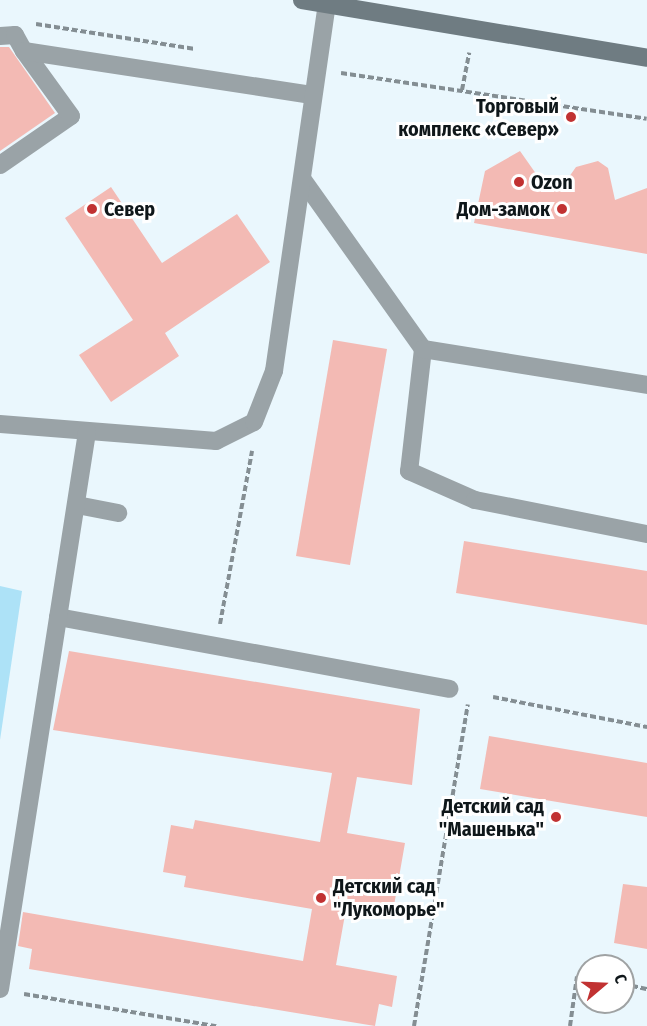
<!DOCTYPE html>
<html>
<head>
<meta charset="utf-8">
<style>
	body { margin:0 }
	#map { position:relative; width:647px; height:1026px; overflow:hidden; background:#eaf7fd; font-family:"Fira Sans Condensed",sans-serif }
	div>[style] { position:absolute }
	.green>* { inset:0; background:#ade2f7 }
	.building>* { inset:0; background:#f3bab4 }
	.path>* { height:4px; margin-top:-2px; transform-origin:0; background:repeating-linear-gradient(90deg,#848e93 0 6px,transparent 0 9px) }
	.lane>* { height:18px; margin:-9px; padding:0 9px; transform-origin:9px; border-radius:9px; background:#9aa3a7 }
	.secondary>* { height:18px; margin:-9px; padding:0 9px; transform-origin:9px; border-radius:9px; background:#6f7c82 }
	.dots>* { width:16px; height:16px; translate:-50% -50%; box-sizing:border-box; border:3px solid #fff; border-radius:50% }
	span { translate:-50% -50%; white-space:nowrap; text-align:center; line-height:1.15; -webkit-text-stroke:6px #fff; paint-order:stroke }
	.poi-label { font-size:20px; color:#0f171a; font-weight:700 }
	.right { translate:-100% -50%; text-align:right }
	.left { translate:0 -50%; text-align:left }
	.north { position:absolute; left:575px; top:954px; width:60px; height:60px; box-sizing:border-box; background:#fff; border:2px solid #9fa2a3; border-radius:50%; rotate:71deg; font-size:16px; font-weight:700; line-height:24px; text-align:center; color:#0f171a }
	.north::after { content:''; display:block; margin:auto; width:21px; height:27px; background:#c13232; clip-path:polygon(50% 0,100% 100%,50% 72%,0 100%) }
</style>
</head>
<body>
<div id="map">
	<div class="green">
		<div style="clip-path:polygon(0 586px,22px 591px,0 740px)"></div>
	</div>
	<div class="building">
		<div style="clip-path:polygon(0 47px,9px 47px,55px 113px,0 151px)"></div>
		<div style="clip-path:polygon(520px 151px,539px 178px,564px 184px,576px 167px,598px 161px,608px 168px,615px 200px,647px 188px,647px 254px,474px 223px,485px 171px)"></div>
		<div style="clip-path:polygon(111px 187px,162px 263px,237px 214px,270px 262px,165px 333px,179px 356px,111px 402px,79px 355px,133px 320px,65px 218px)"></div>
		<div style="clip-path:polygon(333px 340px,387px 349px,350px 565px,296px 556px)"></div>
		<div style="clip-path:polygon(464px 541px,647px 571px,647px 625px,456px 593px)"></div>
		<div style="clip-path:polygon(69px 651px,420px 709px,412px 785px,357px 777px,347px 833px,405px 843px,392px 917px,346px 909px,336px 965px,397px 976px,392px 1007px,379px 1004px,375px 1026px,29px 969px,32px 949px,18px 946px,23px 912px,303px 961px,312px 909px,184px 887px,186px 876px,163px 872px,171px 825px,193px 829px,195px 820px,320px 842px,332px 773px,53px 730px)"></div>
		<div style="clip-path:polygon(489px 736px,647px 763px,647px 817px,480px 789px)"></div>
		<div style="clip-path:polygon(623px 884px,647px 887px,647px 949px,614px 943px)"></div>
	</div>
	<div class="path">
		<div style="left:36px;top:24px;width:161px;rotate:8.9deg"></div>
		<div style="left:341px;top:73px;width:309px;rotate:8.5deg"></div>
		<div style="left:462px;top:90px;width:38px;rotate:-79deg"></div>
		<div style="left:220px;top:624px;width:176px;rotate:-79.5deg"></div>
		<div style="left:493px;top:697px;width:157px;rotate:11deg"></div>
		<div style="left:623px;top:984px;width:25px;rotate:12deg"></div>
		<div style="left:24px;top:994px;width:195px;rotate:9.5deg"></div>
		<div style="left:414px;top:1026px;width:326px;rotate:-80.5deg"></div>
		<div style="left:570px;top:1026px;width:50px;rotate:-82deg"></div>
		<div style="left:577px;top:976px;width:10px;rotate:11deg"></div>
	</div>
	<div class="lane">
		<div style="left:0;top:36px;width:15px;rotate:-4deg"></div>
		<div style="left:15px;top:35px;width:18px;rotate:61deg"></div>
		<div style="left:0;top:165px;width:86px;rotate:-34.6deg"></div>
		<div style="left:71px;top:116px;width:80px;rotate:-125.9deg"></div>
		<div style="left:24px;top:51px;width:291px;rotate:8.7deg"></div>
		<div style="left:303px;top:180px;width:207px;rotate:54.6deg"></div>
		<div style="left:423px;top:349px;width:123px;rotate:96.5deg"></div>
		<div style="left:409px;top:471px;width:72px;rotate:23.7deg"></div>
		<div style="left:475px;top:500px;width:175px;rotate:11.2deg"></div>
		<div style="left:423px;top:349px;width:227px;rotate:9.1deg"></div>
		<div style="left:0;top:424px;width:217px;rotate:4.5deg"></div>
		<div style="left:216px;top:441px;width:42px;rotate:-26.6deg"></div>
		<div style="left:254px;top:422px;width:55px;rotate:-68.6deg"></div>
		<div style="left:274px;top:371px;width:371px;rotate:-81.8deg"></div>
		<div style="left:77px;top:505px;width:42px;rotate:11deg"></div>
		<div style="left:58px;top:617px;width:398px;rotate:10.4deg"></div>
		<div style="left:0;top:989px;width:564px;rotate:-81.12deg"></div>
	</div>
	<div class="secondary">
		<div style="left:302px;top:0;width:350px;rotate:9.5deg"></div>
	</div>
	<div class="dots">
		<div style="left:571px;top:117px;background:#c13232"></div>
		<div style="left:519px;top:182px;background:#c13232"></div>
		<div style="left:92px;top:209px;background:#c13232"></div>
		<div style="left:562px;top:209px;background:#c13232"></div>
		<div style="left:556px;top:817px;background:#c13232"></div>
		<div style="left:321px;top:898px;background:#c13232"></div>
	</div>
	<div class="poi-label">
		<span class="right" style="left:559px;top:118px">Торговый<br>комплекс «Север»</span>
		<span class="left" style="left:531px;top:182px">Ozon</span>
		<span class="left" style="left:104px;top:209px">Север</span>
		<span class="right" style="left:550px;top:209px">Дом-замок</span>
		<span class="right" style="left:544px;top:818px">Детский сад<br>"Машенька"</span>
		<span class="left" style="left:333px;top:898px">Детский сад<br>"Лукоморье"</span>
	</div>
	<div class="north">С</div>
</div>
</body>
</html>
